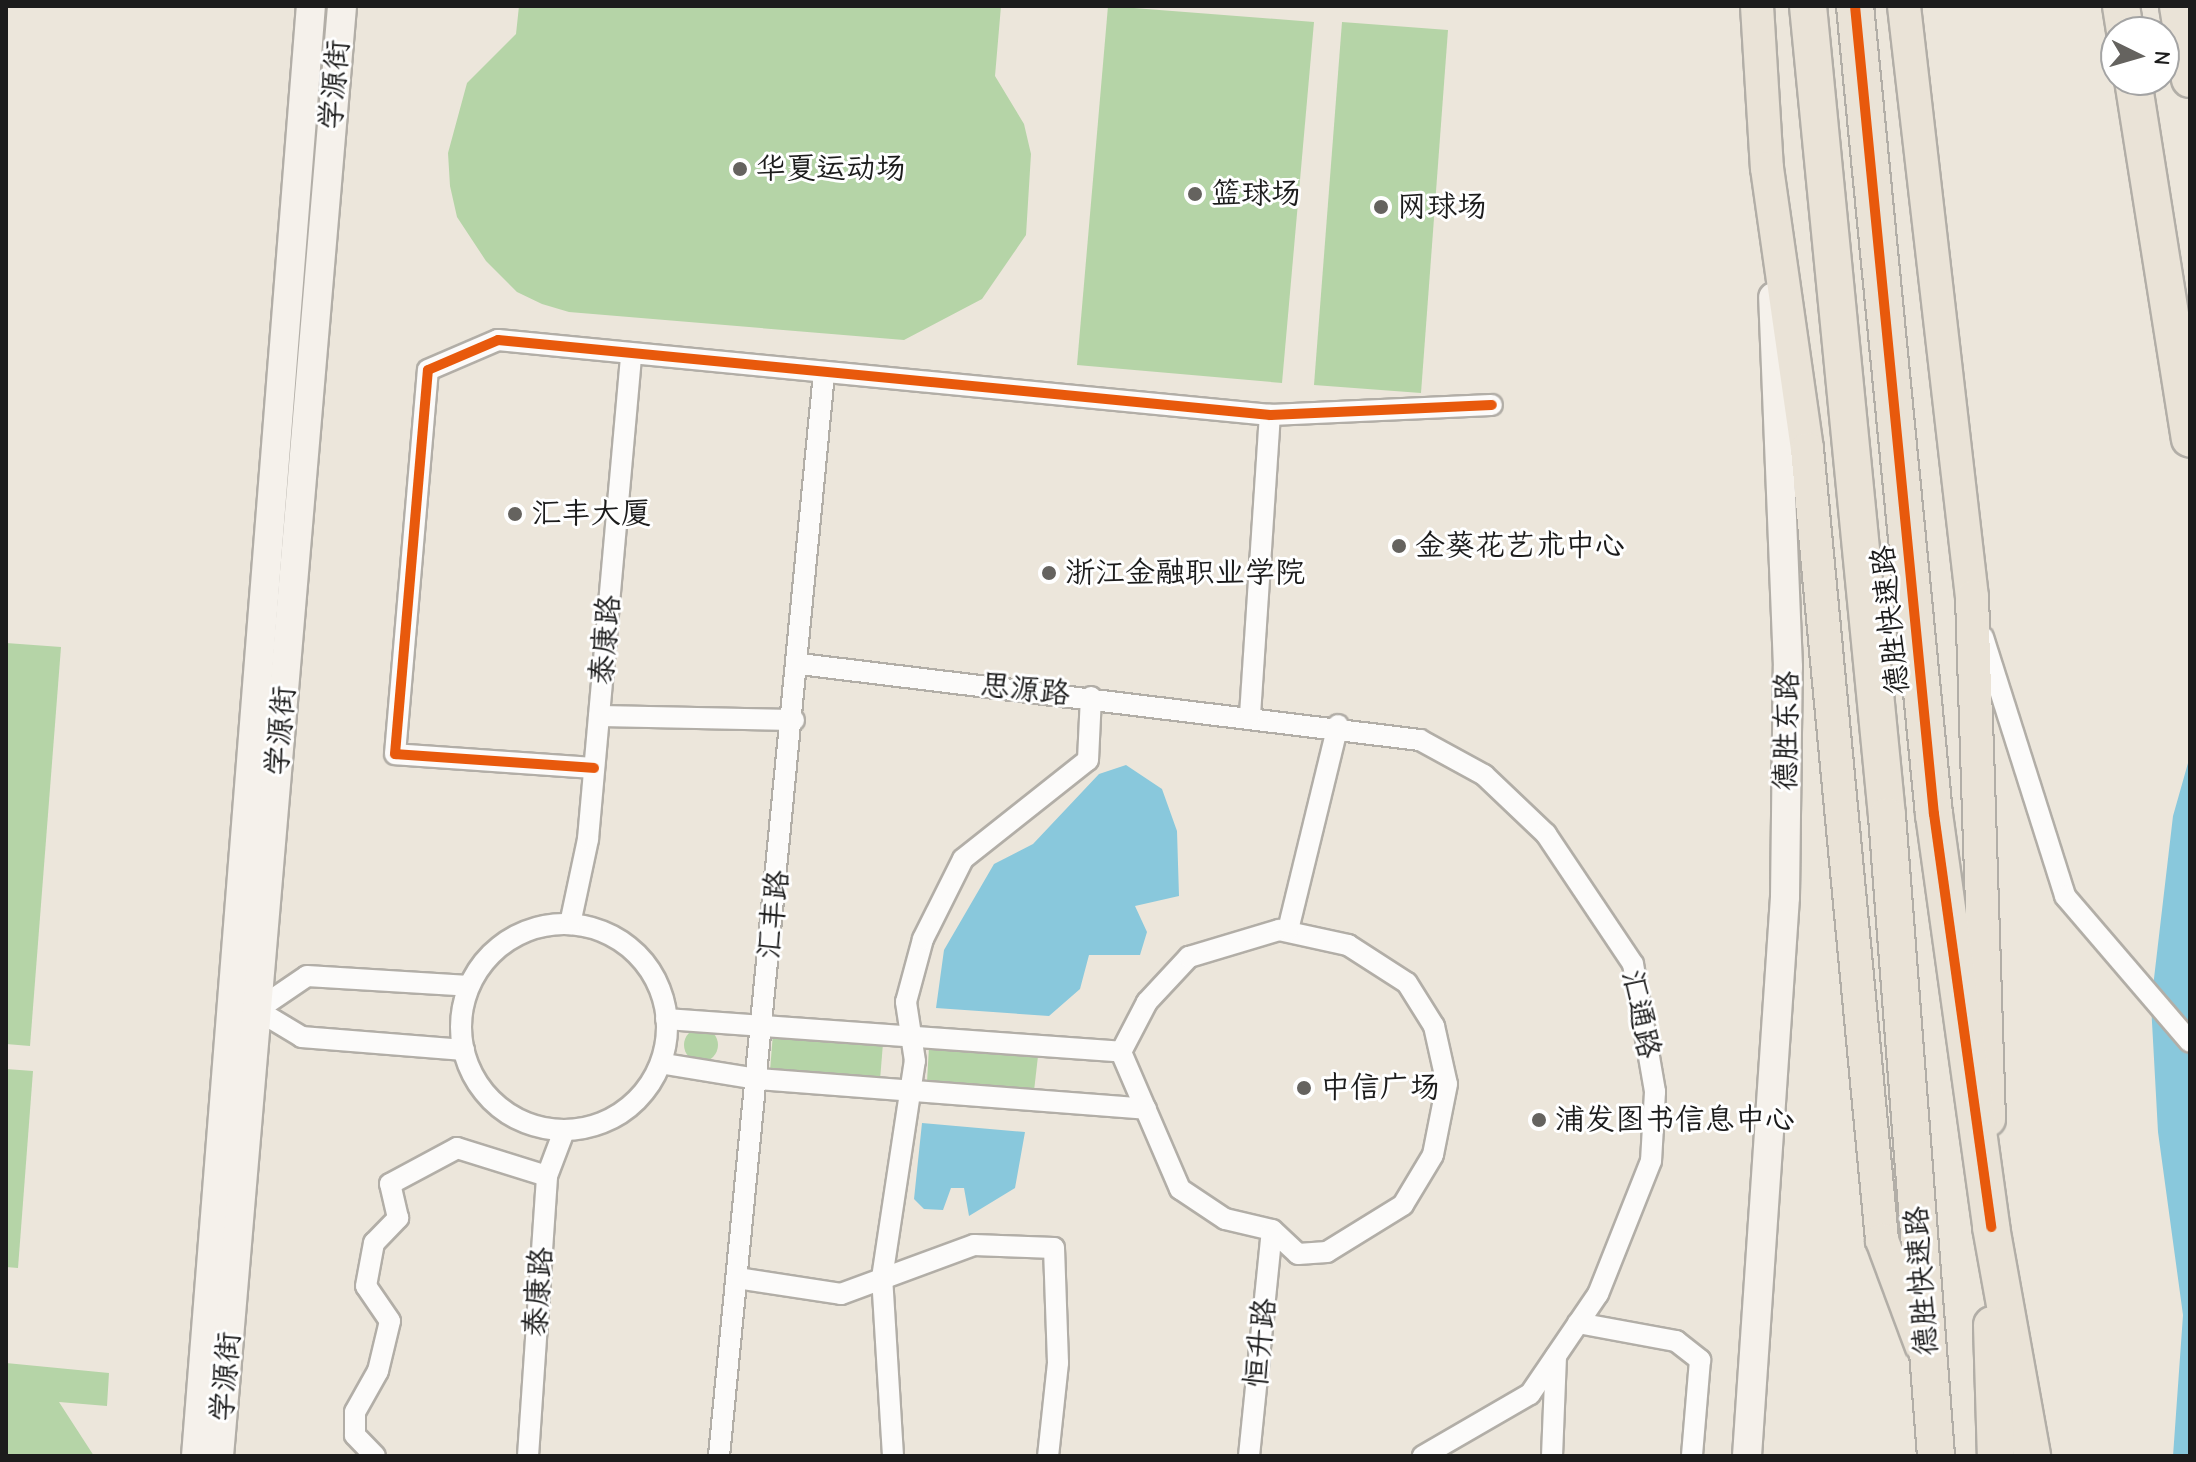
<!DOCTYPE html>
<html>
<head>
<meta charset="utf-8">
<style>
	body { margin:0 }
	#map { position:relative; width:2196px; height:1462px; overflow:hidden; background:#ece6db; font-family:"Comic Neue","LXGW WenKai TC",sans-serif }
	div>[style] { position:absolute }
	.green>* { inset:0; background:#b5d4a7 }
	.round { border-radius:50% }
	.water>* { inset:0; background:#89c8dc }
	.roads { filter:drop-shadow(2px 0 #b2aea7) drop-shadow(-2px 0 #b2aea7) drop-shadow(0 2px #b2aea7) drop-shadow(0 -2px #b2aea7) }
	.street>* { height:20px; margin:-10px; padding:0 10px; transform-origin:10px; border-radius:10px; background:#fcfbfa }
	.street>.ring { margin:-10px; padding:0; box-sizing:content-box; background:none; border:20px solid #fcfbfa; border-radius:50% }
	.secondary>* { height:28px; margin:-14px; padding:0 14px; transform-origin:14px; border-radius:14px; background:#f5f1eb }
	.primary>* { height:32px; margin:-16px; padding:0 16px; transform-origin:16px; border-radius:16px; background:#eae3d7 }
	.highway>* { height:36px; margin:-18px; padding:0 18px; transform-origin:18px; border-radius:18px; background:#eae3d7 }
	.cycleway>* { height:10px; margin:-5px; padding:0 5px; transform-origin:5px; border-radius:5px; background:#e8590c }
	.dots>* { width:22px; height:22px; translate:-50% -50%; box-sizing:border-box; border:4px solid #fff; border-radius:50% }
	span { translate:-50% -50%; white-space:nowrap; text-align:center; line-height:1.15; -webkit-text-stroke:6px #fff; paint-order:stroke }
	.street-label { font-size:30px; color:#1c1c1c }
	.poi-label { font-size:30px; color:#1c1c1c }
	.left { translate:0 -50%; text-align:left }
	.frame { position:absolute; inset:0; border:8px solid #1c1c1c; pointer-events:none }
	.north { position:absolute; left:2100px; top:16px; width:80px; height:80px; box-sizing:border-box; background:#fff; border:2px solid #a4a4a4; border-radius:50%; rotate:95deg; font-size:22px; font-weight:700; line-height:32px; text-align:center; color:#1c1c1c }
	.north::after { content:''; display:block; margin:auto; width:28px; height:36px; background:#65635f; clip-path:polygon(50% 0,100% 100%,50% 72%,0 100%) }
</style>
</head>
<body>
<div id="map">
	<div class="green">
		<div style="clip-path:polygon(519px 6px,1001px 6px,995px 76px,1024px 124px,1031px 154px,1026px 235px,982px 299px,904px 340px,569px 312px,542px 304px,517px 292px,486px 261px,457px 217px,450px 186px,448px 153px,467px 83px,516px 34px)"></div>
		<div style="clip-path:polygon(1108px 6px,1314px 22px,1282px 383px,1077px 365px)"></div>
		<div style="clip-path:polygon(1342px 22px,1448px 30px,1421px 393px,1314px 385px)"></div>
		<div style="clip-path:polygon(6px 643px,61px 647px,30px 1046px,6px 1044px)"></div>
		<div class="round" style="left:684px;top:1028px;width:34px;height:34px"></div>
		<div style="clip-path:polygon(773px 1033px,883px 1043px,880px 1080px,770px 1071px)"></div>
		<div style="clip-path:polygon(929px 1047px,1038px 1056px,1034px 1091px,927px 1082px)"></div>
		<div style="clip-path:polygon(6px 1069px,33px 1071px,18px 1268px,6px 1267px)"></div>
		<div style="clip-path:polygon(6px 1363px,109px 1373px,107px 1406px,59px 1402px,94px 1456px,6px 1456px)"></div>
	</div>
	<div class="water">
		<div style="clip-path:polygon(2190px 756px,2190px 1456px,2173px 1456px,2183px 1315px,2158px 1132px,2151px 1004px,2173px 816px)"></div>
		<div style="clip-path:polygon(1126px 765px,1162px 789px,1177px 831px,1179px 896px,1135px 906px,1147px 932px,1140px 955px,1089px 955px,1080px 989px,1049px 1016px,936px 1008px,944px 950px,994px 864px,1033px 844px,1099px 774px)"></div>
		<div style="clip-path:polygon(922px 1123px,1025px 1132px,1015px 1188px,969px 1216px,964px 1188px,951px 1188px,943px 1210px,924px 1209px,914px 1199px)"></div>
	</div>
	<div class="roads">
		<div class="street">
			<div style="left:1983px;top:637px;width:272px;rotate:72.4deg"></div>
			<div style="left:2065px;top:896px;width:192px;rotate:49.4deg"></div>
			<div style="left:800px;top:664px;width:625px;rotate:6.99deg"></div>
			<div style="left:1420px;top:740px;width:73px;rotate:28.7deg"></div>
			<div style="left:1484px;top:775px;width:86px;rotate:43.6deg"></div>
			<div style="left:1546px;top:834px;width:156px;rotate:56.2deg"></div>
			<div style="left:1633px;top:964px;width:130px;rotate:80.2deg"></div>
			<div style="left:1655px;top:1092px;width:69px;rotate:93.3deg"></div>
			<div style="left:1651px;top:1161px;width:143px;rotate:111.7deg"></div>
			<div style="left:1598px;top:1294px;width:121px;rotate:124.2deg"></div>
			<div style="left:1530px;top:1394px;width:124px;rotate:149.9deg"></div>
			<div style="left:1250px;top:715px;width:301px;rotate:-86.2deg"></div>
			<div style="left:599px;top:716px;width:195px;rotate:1.2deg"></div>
			<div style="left:594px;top:768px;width:199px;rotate:-176deg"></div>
			<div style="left:395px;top:754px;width:385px;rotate:-85.1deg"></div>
			<div style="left:428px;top:370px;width:76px;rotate:-23.2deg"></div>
			<div style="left:498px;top:340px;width:776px;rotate:5.55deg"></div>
			<div style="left:1270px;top:415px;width:222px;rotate:-2.6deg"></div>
			<div class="ring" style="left:461px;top:924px;width:186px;height:186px"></div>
			<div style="left:570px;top:924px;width:87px;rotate:-78deg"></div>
			<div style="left:588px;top:839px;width:487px;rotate:-84.9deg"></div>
			<div style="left:1279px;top:930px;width:71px;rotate:12.3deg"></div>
			<div style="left:1348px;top:945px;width:70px;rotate:32.8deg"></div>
			<div style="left:1407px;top:983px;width:51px;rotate:57.9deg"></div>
			<div style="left:1434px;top:1026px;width:59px;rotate:77.4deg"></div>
			<div style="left:1447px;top:1084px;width:72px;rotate:101.2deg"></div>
			<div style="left:1433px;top:1155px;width:58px;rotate:121deg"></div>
			<div style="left:1403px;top:1205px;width:89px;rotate:148.3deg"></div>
			<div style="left:1327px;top:1252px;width:29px;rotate:176deg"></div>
			<div style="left:1298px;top:1254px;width:35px;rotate:-137deg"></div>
			<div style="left:1272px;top:1230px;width:48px;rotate:-166.8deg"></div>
			<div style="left:1225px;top:1219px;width:54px;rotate:-146.3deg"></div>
			<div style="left:1180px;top:1189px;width:149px;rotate:-113.3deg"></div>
			<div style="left:1121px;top:1052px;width:56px;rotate:-62.5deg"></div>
			<div style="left:1147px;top:1002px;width:62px;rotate:-47deg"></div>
			<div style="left:1189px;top:957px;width:94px;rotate:-16.7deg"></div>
			<div style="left:1288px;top:930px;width:211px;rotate:-76.3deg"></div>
			<div style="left:666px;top:1019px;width:456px;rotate:4.1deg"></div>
			<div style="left:464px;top:1050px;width:163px;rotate:-175.4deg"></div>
			<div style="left:302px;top:1037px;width:52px;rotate:-149deg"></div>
			<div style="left:257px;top:1010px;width:60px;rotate:-34.2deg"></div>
			<div style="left:307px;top:976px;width:162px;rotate:3.5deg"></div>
			<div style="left:665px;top:1064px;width:94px;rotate:9.2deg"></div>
			<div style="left:758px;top:1079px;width:389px;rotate:4.4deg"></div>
			<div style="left:737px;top:1278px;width:105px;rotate:8.7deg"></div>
			<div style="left:841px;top:1294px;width:142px;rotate:-20.2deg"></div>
			<div style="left:974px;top:1245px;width:80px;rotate:2.1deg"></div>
			<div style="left:1054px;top:1248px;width:115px;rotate:88deg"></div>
			<div style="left:1058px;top:1363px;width:94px;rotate:96.1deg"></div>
			<div style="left:1578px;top:1323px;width:100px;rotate:10.4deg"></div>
			<div style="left:1676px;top:1341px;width:31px;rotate:38deg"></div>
			<div style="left:1700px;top:1360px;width:96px;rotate:94.8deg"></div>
			<div style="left:375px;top:1456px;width:29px;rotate:-134deg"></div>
			<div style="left:355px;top:1435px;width:23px;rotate:-90deg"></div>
			<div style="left:355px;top:1412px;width:47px;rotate:-60.7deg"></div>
			<div style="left:378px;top:1371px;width:51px;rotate:-76.5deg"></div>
			<div style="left:390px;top:1321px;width:42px;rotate:-124.4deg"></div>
			<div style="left:366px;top:1286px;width:44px;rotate:-79.5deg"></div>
			<div style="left:374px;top:1243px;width:35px;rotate:-46deg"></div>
			<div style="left:398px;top:1218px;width:35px;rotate:-103deg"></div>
			<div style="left:390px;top:1184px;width:76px;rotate:-28.2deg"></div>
			<div style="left:457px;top:1148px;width:94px;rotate:17.3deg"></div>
			<div style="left:528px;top:1456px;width:281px;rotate:-86.1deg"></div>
			<div style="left:547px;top:1176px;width:48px;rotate:-69.3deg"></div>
			<div style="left:719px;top:1456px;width:1088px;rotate:-84.46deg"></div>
			<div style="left:893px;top:1456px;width:178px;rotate:-93.5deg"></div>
			<div style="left:882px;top:1278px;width:219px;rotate:-81.4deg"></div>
			<div style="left:915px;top:1061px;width:60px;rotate:-98.7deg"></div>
			<div style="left:906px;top:1002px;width:65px;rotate:-74.9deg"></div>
			<div style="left:923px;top:939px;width:89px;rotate:-63.4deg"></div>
			<div style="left:963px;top:859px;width:159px;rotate:-38.4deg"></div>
			<div style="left:1088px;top:760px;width:63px;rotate:-87.3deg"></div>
			<div style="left:1249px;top:1456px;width:227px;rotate:-84.2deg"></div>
			<div style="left:1552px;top:1456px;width:100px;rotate:-87.7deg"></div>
		</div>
		<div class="secondary">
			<div style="left:196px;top:1456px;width:1455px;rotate:-85.47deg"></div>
			<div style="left:219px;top:1456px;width:1455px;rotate:-85.15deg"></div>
			<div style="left:1747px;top:1456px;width:560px;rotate:-86.11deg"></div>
			<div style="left:1785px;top:897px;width:230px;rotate:-89.3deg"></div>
			<div style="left:1788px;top:667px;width:370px;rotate:-92.3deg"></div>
		</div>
		<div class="primary">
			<div style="left:1757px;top:6px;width:162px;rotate:86.5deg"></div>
			<div style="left:1767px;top:168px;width:284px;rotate:81.9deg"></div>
			<div style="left:1807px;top:449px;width:795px;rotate:84.58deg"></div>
			<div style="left:1882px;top:1240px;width:112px;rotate:69.6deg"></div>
			<div style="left:1904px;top:6px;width:595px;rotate:83.44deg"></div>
			<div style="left:1972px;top:597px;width:523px;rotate:88.14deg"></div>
		</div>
		<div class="highway">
			<div style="left:1808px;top:6px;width:814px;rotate:84.43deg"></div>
			<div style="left:1887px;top:816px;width:642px;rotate:85.62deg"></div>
			<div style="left:1855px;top:6px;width:812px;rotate:84.42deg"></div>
			<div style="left:1934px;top:814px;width:417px;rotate:82.1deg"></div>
			<div style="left:1991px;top:1227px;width:233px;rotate:79.8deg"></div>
			<div style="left:2121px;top:6px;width:26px;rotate:81deg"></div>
			<div style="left:2178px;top:6px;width:74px;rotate:80.7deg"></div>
			<div style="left:2133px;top:80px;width:363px;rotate:81deg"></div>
			<div style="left:1992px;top:1325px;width:131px;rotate:88.3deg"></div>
		</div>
	</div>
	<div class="cycleway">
		<div style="left:1855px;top:6px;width:812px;rotate:84.42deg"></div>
		<div style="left:1934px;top:814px;width:417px;rotate:82.1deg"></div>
		<div style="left:594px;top:768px;width:199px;rotate:-176deg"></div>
		<div style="left:395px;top:754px;width:385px;rotate:-85.1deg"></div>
		<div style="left:428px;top:370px;width:76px;rotate:-23.2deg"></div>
		<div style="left:498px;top:340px;width:776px;rotate:5.55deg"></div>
		<div style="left:1270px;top:415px;width:222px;rotate:-2.6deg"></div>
	</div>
	<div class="dots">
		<div style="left:740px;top:169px;background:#65635f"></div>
		<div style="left:1195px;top:194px;background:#65635f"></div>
		<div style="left:1381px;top:207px;background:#65635f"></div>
		<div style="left:515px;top:514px;background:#65635f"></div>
		<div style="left:1399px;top:546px;background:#65635f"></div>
		<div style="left:1049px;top:573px;background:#65635f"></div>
		<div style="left:1304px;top:1088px;background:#65635f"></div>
		<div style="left:1539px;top:1120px;background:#65635f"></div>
	</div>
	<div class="street-label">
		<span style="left:335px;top:85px;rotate:-85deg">学源街</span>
		<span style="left:1891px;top:620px;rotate:-96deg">德胜快速路</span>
		<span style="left:606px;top:640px;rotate:-85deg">泰康路</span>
		<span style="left:1025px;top:690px;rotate:6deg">思源路</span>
		<span style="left:281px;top:731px;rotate:-85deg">学源街</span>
		<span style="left:1787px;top:731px;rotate:-89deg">德胜东路</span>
		<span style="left:774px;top:915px;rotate:-84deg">汇丰路</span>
		<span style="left:1640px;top:1014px;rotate:78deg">汇通路</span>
		<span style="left:1922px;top:1281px;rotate:-94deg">德胜快速路</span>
		<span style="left:539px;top:1292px;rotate:-86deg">泰康路</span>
		<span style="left:1261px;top:1343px;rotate:-84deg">恒升路</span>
		<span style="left:226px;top:1377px;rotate:-85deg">学源街</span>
	</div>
	<div class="poi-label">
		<span class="left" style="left:756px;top:169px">华夏运动场</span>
		<span class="left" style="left:1211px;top:194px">篮球场</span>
		<span class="left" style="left:1397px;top:207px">网球场</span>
		<span class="left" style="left:531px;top:514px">汇丰大厦</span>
		<span class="left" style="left:1415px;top:546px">金葵花艺术中心</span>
		<span class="left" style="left:1065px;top:573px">浙江金融职业学院</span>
		<span class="left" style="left:1320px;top:1088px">中信广场</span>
		<span class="left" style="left:1555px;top:1120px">浦发图书信息中心</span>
	</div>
	<div class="frame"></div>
	<div class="north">N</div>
</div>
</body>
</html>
